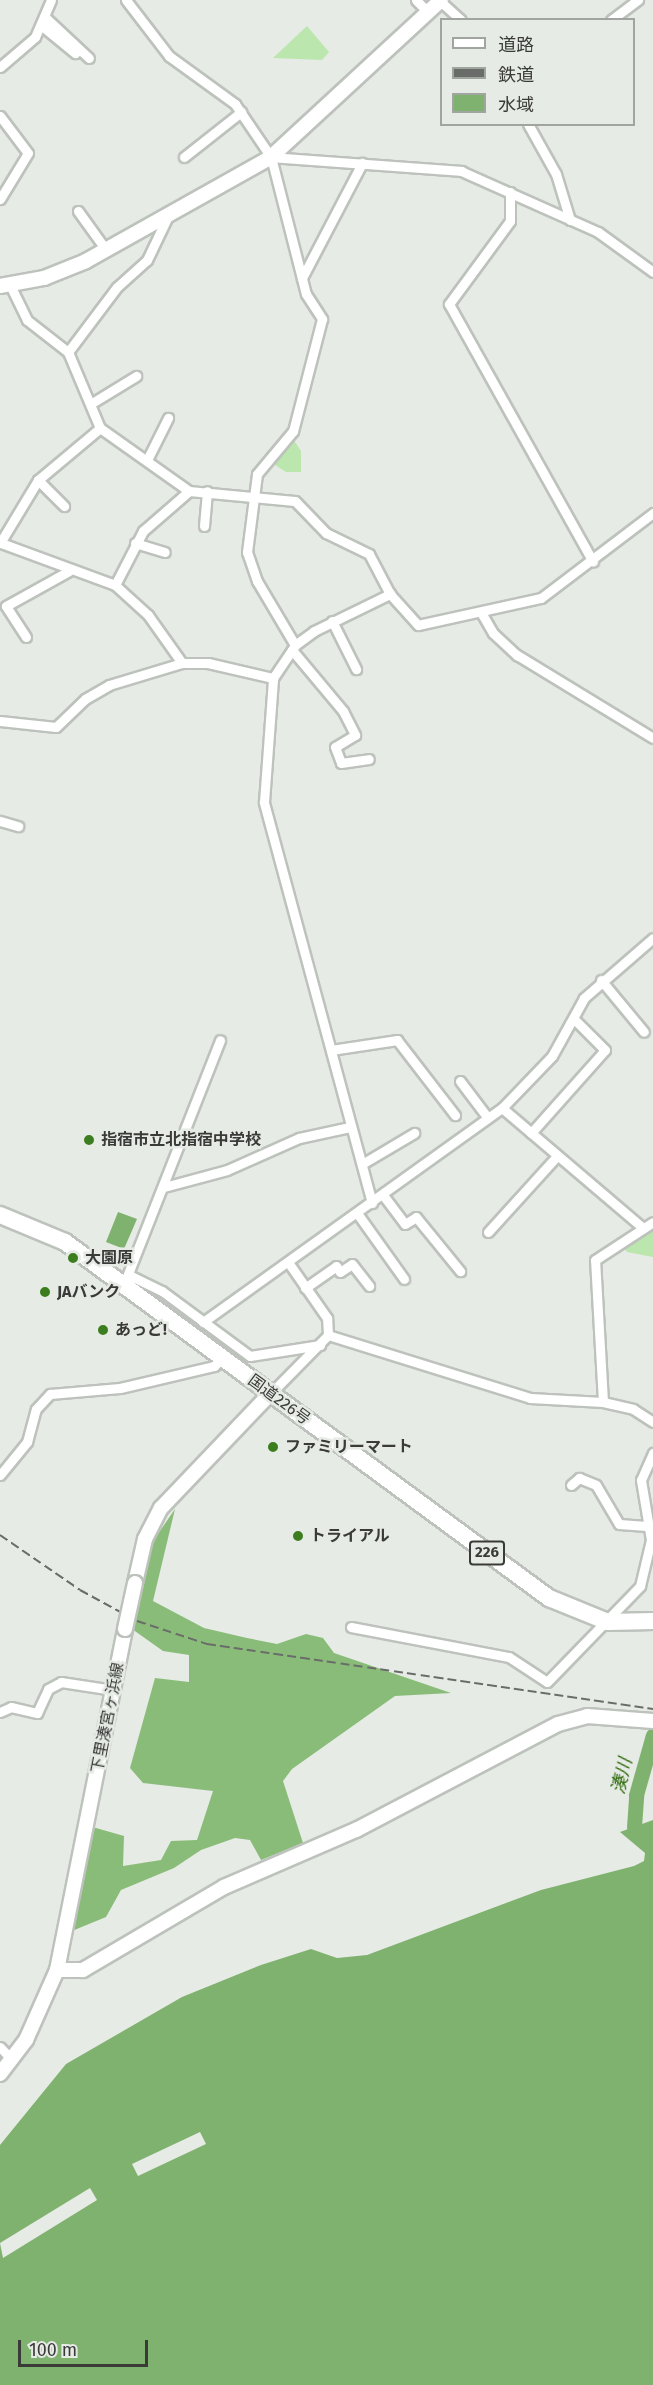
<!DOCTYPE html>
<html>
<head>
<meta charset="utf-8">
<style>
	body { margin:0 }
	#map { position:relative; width:653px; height:2385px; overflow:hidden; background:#e6ebe5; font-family:"Fira Sans","Noto Sans JP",sans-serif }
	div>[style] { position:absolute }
	.green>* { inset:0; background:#bbe6ad }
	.forest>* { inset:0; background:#8abc79 }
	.water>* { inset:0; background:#80b26f }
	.pier>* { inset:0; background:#e6ebe5 }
	.river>* { height:15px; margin:-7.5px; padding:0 7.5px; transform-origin:7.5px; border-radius:7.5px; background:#80b26f }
	.roads { filter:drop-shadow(2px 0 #bdc2bc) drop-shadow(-2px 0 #bdc2bc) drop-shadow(0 2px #bdc2bc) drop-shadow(0 -2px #bdc2bc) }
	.street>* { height:9px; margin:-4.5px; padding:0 4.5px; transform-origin:4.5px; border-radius:4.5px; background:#fff }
	.secondary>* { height:14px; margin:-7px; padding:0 7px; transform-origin:7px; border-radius:7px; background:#fff }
	.highway>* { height:16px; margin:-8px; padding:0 8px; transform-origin:8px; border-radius:8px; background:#fff }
	.rail>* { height:2px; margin-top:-1px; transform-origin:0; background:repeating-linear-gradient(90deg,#696c68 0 9px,transparent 0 13.5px) }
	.bridges { filter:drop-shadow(2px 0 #bdc2bc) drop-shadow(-2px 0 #bdc2bc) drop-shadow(0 2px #bdc2bc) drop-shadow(0 -2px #bdc2bc) }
	.secondary-bridge>* { height:14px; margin:-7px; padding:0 7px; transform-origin:7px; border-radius:7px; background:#fff }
	.dots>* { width:16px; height:16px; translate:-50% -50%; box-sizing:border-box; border:3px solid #e6ebe5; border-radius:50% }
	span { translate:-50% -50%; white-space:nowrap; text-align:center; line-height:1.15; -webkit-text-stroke:5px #e6ebe5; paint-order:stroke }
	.shield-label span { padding:2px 4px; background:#e6ebe5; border:2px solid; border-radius:4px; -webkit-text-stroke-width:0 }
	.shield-label { font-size:15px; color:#3a3b39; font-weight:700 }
	.poi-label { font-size:16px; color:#3a3b39; font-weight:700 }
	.left { translate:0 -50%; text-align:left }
	.street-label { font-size:16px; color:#3a3b39 }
	.water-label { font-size:18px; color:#296706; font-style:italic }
	.legend { position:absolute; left:440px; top:18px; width:195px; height:108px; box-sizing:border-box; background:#e6ebe5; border:2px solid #a1a5a0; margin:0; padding:8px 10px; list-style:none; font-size:18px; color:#3a3b39 }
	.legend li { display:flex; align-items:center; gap:12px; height:30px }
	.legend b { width:30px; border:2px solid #a1a5a0 }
	.scale { position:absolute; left:18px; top:2340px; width:130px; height:27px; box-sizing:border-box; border:3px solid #3a3b39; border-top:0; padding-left:8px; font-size:18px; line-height:21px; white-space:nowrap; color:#3a3b39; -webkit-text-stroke:4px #e6ebe5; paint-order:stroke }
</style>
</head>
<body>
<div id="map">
	<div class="green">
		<div style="clip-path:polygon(307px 26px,329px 52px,322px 60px,273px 58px)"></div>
		<div style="clip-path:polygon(293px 439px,301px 451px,301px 472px,286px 472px,272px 463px)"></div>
		<div style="clip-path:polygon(653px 1227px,653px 1257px,627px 1252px,624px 1247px,631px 1240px)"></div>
	</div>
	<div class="forest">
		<div style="clip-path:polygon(175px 1509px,153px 1601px,204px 1628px,247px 1638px,277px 1644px,306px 1634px,323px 1638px,334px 1653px,451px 1693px,395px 1696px,292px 1769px,283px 1781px,303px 1843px,261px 1860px,250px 1840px,235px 1838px,201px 1850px,174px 1868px,121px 1890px,106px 1917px,67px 1933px,89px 1826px,124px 1836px,123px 1866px,161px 1860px,171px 1841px,197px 1840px,213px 1791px,143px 1783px,130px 1768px,155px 1678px,189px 1682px,189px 1655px,163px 1651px,125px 1624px,151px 1544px)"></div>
	</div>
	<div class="water">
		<div style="clip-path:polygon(118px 1212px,137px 1219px,124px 1249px,106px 1242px)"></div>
		<div style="clip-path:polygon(653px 1820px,653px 2385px,0 2385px,0 2145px,66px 2064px,182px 1997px,261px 1965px,311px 1949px,337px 1958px,367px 1955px,541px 1890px,634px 1866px,644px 1861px,645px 1853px,620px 1832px)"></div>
	</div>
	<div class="pier">
		<div style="clip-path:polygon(200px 2132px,206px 2144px,138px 2176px,132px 2164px)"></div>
		<div style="clip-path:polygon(90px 2188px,97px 2200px,3px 2258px,0 2243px)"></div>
	</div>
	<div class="river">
		<div style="left:634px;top:1827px;width:32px;rotate:-86deg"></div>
		<div style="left:636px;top:1795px;width:62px;rotate:-74.2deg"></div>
	</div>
	<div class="roads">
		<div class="street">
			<div style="left:126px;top:0;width:71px;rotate:52.5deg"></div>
			<div style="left:169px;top:56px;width:82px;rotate:36deg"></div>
			<div style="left:235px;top:104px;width:64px;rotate:55.8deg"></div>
			<div style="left:271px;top:157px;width:141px;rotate:75.7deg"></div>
			<div style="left:306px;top:294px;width:30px;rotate:57deg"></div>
			<div style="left:322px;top:319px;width:116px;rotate:104.5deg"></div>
			<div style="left:293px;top:431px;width:56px;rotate:129.9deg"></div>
			<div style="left:257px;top:474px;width:79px;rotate:97.3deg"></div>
			<div style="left:247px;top:552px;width:31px;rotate:71deg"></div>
			<div style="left:257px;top:581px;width:74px;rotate:59.3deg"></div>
			<div style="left:416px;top:0;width:17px;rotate:45deg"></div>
			<div style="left:440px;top:1px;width:28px;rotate:42deg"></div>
			<div style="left:45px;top:17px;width:60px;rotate:43deg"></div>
			<div style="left:611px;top:20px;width:34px;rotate:-37deg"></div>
			<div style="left:42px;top:26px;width:43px;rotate:39.3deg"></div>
			<div style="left:0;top:67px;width:46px;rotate:-40.6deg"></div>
			<div style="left:35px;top:37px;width:40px;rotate:-66.6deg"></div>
			<div style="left:0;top:116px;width:46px;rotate:52.9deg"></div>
			<div style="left:28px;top:153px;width:54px;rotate:121.3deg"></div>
			<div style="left:528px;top:124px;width:57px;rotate:60.8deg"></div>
			<div style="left:556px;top:174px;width:48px;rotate:73.1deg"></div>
			<div style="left:184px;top:157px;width:73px;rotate:-38.3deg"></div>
			<div style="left:271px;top:157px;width:191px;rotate:4.2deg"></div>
			<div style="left:461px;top:171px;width:150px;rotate:24deg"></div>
			<div style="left:598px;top:232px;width:68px;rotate:36deg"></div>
			<div style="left:510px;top:192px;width:29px;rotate:90deg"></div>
			<div style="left:510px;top:221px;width:103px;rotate:126.3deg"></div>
			<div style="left:449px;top:304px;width:295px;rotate:60.8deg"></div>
			<div style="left:78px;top:211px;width:48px;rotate:54.3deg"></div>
			<div style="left:302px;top:278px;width:130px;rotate:-62.4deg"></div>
			<div style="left:10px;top:285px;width:39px;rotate:64deg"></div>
			<div style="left:27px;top:320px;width:52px;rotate:38deg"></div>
			<div style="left:68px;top:352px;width:82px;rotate:67.2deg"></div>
			<div style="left:100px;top:428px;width:109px;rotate:35.3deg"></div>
			<div style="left:189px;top:491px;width:106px;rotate:5.4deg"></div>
			<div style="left:295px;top:501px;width:45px;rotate:45.9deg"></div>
			<div style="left:326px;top:533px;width:48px;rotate:26deg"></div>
			<div style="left:369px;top:554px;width:45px;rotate:62.3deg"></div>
			<div style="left:390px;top:594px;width:42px;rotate:47.9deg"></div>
			<div style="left:418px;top:625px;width:126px;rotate:-12.4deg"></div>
			<div style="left:541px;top:598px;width:141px;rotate:-37.2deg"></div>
			<div style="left:68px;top:352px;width:81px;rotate:-53deg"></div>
			<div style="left:117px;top:287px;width:40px;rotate:-42deg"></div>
			<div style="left:147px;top:260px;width:49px;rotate:-64.5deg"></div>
			<div style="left:92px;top:403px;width:52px;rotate:-31.5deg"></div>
			<div style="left:148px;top:458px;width:45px;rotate:-63.4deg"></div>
			<div style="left:38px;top:480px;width:37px;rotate:45deg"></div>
			<div style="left:204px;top:526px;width:35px;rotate:-85deg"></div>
			<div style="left:0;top:543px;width:74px;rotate:-58.9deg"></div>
			<div style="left:38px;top:480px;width:81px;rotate:-40deg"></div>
			<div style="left:1px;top:543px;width:121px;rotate:20.2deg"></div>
			<div style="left:115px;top:585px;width:45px;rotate:42.3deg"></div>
			<div style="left:148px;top:615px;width:59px;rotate:54.7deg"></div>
			<div style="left:135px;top:543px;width:31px;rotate:17deg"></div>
			<div style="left:115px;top:585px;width:61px;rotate:-62.6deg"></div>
			<div style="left:143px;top:531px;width:61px;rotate:-41deg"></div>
			<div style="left:482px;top:614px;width:22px;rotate:60deg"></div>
			<div style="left:493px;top:633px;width:33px;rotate:43deg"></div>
			<div style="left:517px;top:655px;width:159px;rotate:31.4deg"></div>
			<div style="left:332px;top:621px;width:54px;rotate:63.4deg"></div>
			<div style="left:26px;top:637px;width:37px;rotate:-123deg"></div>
			<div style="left:6px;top:606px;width:72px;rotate:-29.1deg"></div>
			<div style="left:292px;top:650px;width:80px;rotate:50.1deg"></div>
			<div style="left:343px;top:711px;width:27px;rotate:63deg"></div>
			<div style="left:355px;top:735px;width:23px;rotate:149deg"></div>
			<div style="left:335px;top:747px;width:17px;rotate:69deg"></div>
			<div style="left:341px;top:763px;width:28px;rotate:-8deg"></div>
			<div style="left:0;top:721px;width:56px;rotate:6.1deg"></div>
			<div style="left:56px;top:727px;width:40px;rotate:-44deg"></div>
			<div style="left:85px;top:699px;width:28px;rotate:-30deg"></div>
			<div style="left:109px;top:685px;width:76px;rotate:-16.8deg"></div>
			<div style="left:182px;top:663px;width:26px"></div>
			<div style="left:208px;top:663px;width:67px;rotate:13deg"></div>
			<div style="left:0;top:821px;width:19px;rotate:16deg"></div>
			<div style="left:601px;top:980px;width:67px;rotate:50.4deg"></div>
			<div style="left:331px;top:1050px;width:67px;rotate:-8.6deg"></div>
			<div style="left:397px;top:1040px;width:95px;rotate:52.3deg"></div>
			<div style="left:460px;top:1081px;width:46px;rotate:52.9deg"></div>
			<div style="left:502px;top:1108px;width:185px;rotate:40.4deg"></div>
			<div style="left:531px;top:1133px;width:111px;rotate:-48.3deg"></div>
			<div style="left:605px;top:1050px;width:44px;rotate:-135deg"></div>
			<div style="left:362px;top:1164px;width:61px;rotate:-30.8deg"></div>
			<div style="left:164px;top:1187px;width:65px;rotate:-15.1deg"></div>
			<div style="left:227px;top:1170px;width:79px;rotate:-24deg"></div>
			<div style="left:299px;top:1138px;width:52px;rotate:-12.2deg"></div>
			<div style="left:383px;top:1195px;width:36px;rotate:53deg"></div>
			<div style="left:405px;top:1224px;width:13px;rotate:-32deg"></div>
			<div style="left:416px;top:1217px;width:70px;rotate:50.8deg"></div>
			<div style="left:372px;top:1203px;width:415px;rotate:-105.1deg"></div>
			<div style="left:264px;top:802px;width:124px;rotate:-85.8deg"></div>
			<div style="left:273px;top:678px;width:40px;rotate:-56deg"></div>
			<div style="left:295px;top:645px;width:24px;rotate:-36deg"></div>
			<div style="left:314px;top:631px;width:85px;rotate:-26deg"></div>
			<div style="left:357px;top:1213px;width:81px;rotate:54.5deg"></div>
			<div style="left:488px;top:1232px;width:103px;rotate:-47.8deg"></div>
			<div style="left:129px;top:1275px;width:37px;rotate:26deg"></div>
			<div style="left:162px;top:1291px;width:109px;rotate:36.5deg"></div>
			<div style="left:250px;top:1356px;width:71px;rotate:-8.9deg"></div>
			<div style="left:124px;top:1284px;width:262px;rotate:-68.5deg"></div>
			<div style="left:305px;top:1288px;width:38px;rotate:-35deg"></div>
			<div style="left:336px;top:1266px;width:7px;rotate:56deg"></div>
			<div style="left:340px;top:1272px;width:14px;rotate:-34deg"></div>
			<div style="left:352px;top:1264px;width:28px;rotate:52deg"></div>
			<div style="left:203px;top:1322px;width:368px;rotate:-35.6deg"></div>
			<div style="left:502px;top:1108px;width:72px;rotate:-46.1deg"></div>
			<div style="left:552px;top:1056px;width:66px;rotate:-61.1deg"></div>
			<div style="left:584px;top:998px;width:91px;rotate:-41deg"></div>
			<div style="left:328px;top:1335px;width:212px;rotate:17.3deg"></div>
			<div style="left:530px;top:1398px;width:73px;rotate:3.1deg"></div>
			<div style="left:603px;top:1402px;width:31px;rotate:13deg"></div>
			<div style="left:633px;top:1409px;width:24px;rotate:33deg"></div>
			<div style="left:270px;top:1394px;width:83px;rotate:-45.5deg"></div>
			<div style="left:328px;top:1335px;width:17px;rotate:-93deg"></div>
			<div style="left:327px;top:1318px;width:68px;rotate:-124.9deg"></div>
			<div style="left:603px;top:1402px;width:142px;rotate:-93.2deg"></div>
			<div style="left:595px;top:1260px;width:69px;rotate:-33.2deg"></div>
			<div style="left:0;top:1475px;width:43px;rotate:-50.7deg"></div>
			<div style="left:27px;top:1442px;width:34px;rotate:-75deg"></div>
			<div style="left:36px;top:1409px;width:21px;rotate:-47deg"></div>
			<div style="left:50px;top:1394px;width:70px;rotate:-4.9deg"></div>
			<div style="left:120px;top:1388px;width:97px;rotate:-13.2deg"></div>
			<div style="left:214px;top:1366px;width:11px;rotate:-45deg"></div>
			<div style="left:571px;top:1485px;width:11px;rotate:-41deg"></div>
			<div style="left:579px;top:1478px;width:18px;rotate:22deg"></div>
			<div style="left:596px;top:1485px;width:45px;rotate:59.5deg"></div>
			<div style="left:619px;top:1524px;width:31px;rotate:4deg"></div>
			<div style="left:351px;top:1627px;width:161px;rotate:10.8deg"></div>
			<div style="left:509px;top:1657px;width:45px;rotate:33.3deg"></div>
			<div style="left:547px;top:1682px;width:134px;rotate:-45.9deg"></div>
			<div style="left:640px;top:1586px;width:47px;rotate:-76.6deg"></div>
			<div style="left:651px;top:1540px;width:61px;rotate:-99.5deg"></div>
			<div style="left:641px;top:1480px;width:30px;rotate:-66deg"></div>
			<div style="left:0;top:1712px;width:12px;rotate:-24deg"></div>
			<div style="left:11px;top:1707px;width:27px;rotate:13deg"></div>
			<div style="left:37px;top:1713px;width:26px;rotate:-65deg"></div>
			<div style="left:48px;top:1689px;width:15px;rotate:-28deg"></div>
			<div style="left:61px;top:1682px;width:53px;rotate:8.7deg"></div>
			<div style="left:0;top:2047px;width:18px;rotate:47deg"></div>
		</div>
		<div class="secondary">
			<div style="left:0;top:286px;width:45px;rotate:-10.3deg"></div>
			<div style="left:44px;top:278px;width:45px;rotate:-22deg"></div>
			<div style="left:86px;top:261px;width:212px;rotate:-29.3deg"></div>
			<div style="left:271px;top:157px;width:231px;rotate:-42.7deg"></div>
			<div style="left:135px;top:1583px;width:45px;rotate:-77.2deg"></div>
			<div style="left:145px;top:1539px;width:35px;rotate:-63deg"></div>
			<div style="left:161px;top:1508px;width:158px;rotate:-46.3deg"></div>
			<div style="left:57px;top:1970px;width:26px"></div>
			<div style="left:83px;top:1970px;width:164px;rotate:-30.5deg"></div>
			<div style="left:224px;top:1887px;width:144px;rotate:-23.4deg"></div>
			<div style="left:356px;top:1830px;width:228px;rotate:-27.7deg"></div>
			<div style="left:558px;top:1724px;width:30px;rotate:-15deg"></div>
			<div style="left:587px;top:1716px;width:66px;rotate:4.3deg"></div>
			<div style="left:0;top:2074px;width:43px;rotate:-52.6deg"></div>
			<div style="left:26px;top:2040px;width:77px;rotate:-66.1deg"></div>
			<div style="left:57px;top:1970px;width:348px;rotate:-78.7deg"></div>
		</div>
		<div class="highway">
			<div style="left:0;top:1215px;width:70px;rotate:22.6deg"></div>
			<div style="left:65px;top:1242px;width:601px;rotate:36.34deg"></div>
			<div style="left:549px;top:1598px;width:64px;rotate:22.1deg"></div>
			<div style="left:608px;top:1622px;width:45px;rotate:-1.3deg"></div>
		</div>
	</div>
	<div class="rail">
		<div style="left:0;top:1535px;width:97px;rotate:34.5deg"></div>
		<div style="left:80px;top:1590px;width:65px;rotate:28.5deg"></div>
		<div style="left:137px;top:1621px;width:74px;rotate:18.2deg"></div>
		<div style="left:207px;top:1644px;width:451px;rotate:8.3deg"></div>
	</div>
	<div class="bridges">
		<div class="secondary-bridge">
			<div style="left:125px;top:1629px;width:47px;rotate:-77.7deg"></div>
		</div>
	</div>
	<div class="dots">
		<div style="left:89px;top:1140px;background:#3c7e1f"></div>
		<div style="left:73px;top:1258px;background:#3c7e1f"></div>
		<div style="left:45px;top:1292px;background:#3c7e1f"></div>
		<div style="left:103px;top:1330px;background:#3c7e1f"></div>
		<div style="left:273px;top:1447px;background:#3c7e1f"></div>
		<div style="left:298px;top:1536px;background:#3c7e1f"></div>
	</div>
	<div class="shield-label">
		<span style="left:487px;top:1553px">226</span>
	</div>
	<div class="poi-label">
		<span class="left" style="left:101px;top:1140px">指宿市立北指宿中学校</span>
		<span class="left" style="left:85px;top:1258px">大園原</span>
		<span class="left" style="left:57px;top:1292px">JAバンク</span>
		<span class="left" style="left:115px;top:1330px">あっど!</span>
		<span class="left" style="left:285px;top:1447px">ファミリーマート</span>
		<span class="left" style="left:310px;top:1536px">トライアル</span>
	</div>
	<div class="street-label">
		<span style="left:279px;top:1400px;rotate:36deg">国道226号</span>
		<span style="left:108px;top:1718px;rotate:-79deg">下里湊宮ヶ浜線</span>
	</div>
	<div class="water-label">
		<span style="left:622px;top:1776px;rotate:-77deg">湊川</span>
	</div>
	<ul class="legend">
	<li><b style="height:8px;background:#fff"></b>道路</li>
	<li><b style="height:8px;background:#696c68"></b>鉄道</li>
	<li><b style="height:16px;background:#80b26f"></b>水域</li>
	</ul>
	<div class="scale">100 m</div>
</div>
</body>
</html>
